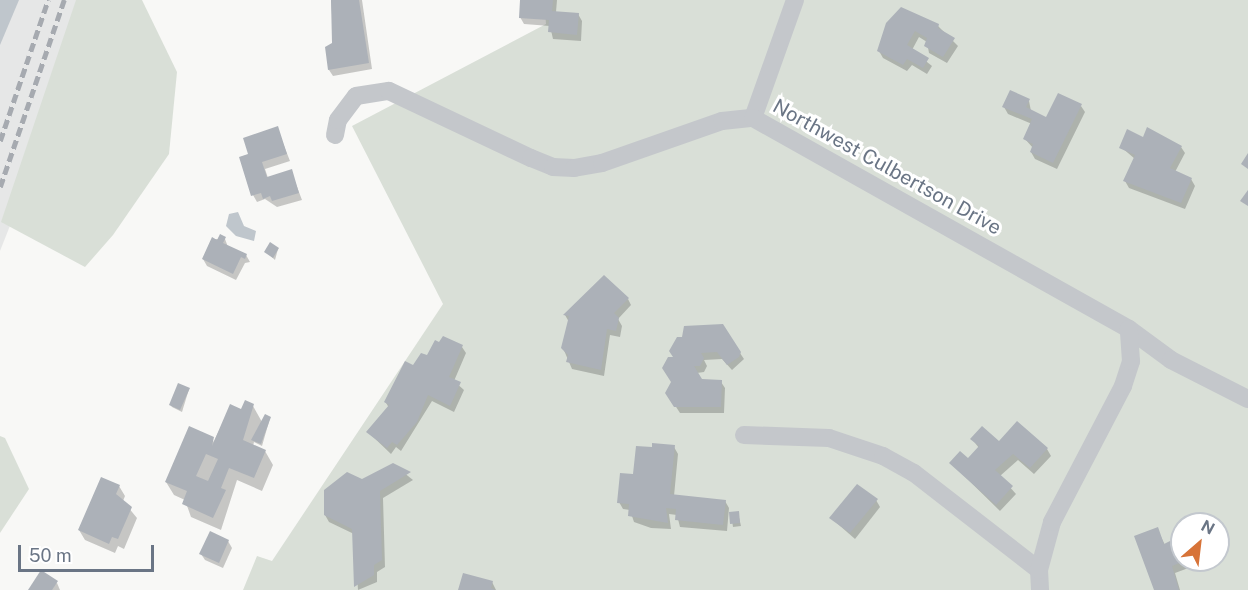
<!DOCTYPE html>
<html>
<head>
<meta charset="utf-8">
<style>
	body { margin:0 }
	#map { position:relative; width:1248px; height:590px; overflow:hidden; background:#f8f8f6; font-family:"Public Sans",sans-serif }
	div>[style] { position:absolute }
	.built>* { inset:0; background:#e6e7e7 }
	.green>* { inset:0; background:#d9dfd7 }
	.water>* { inset:0; background:#bfc6cc }
	.shadow>* { inset:0; background:#0003 }
	.building>* { inset:0; background:#acb1b8 }
	.minor>* { height:18px; margin:-9px; padding:0 9px; transform-origin:9px; border-radius:9px; background:#c4c7cb }
	.rail>* { height:4.5px; margin-top:-2.25px; transform-origin:0; background:repeating-linear-gradient(90deg,#a6aab0 0 9px,transparent 0 13.5px) }
	span { translate:-50% -50%; white-space:nowrap; text-align:center; line-height:1.15; -webkit-text-stroke:6px #fff; paint-order:stroke }
	.street-label { font-size:20px; color:#6a7585 }
	.north { position:absolute; left:1170px; top:512px; width:60px; height:60px; box-sizing:border-box; background:#fff; border:2px solid #c3c8ce; border-radius:50%; rotate:28deg; font-size:16px; font-weight:700; line-height:24px; text-align:center; color:#6a7585 }
	.north::after { content:''; display:block; margin:auto; width:21px; height:27px; background:#d77338; clip-path:polygon(50% 0,100% 100%,50% 72%,0 100%) }
	.scale { position:absolute; left:18px; top:545px; width:136px; height:27px; box-sizing:border-box; border:3px solid #6a7585; border-top:0; padding-left:8px; font-size:18px; line-height:21px; white-space:nowrap; color:#6a7585; -webkit-text-stroke:4px #fff; paint-order:stroke }
</style>
</head>
<body>
<div id="map">
	<div class="built">
		<div style="clip-path:polygon(10px 0,90px 0,42px 145px,0 251px,0 32px)"></div>
	</div>
	<div class="green">
		<div style="clip-path:polygon(76px 0,142px 0,177px 72px,169px 154px,113px 235px,85px 267px,1px 222px)"></div>
		<div style="clip-path:polygon(evenodd,544px 0,1248px 0,1248px 590px,243px 590px,257px 556px,272px 561px,443px 304px,352px 126px,546px 24px,544px 0,1182px 524px,1218px 524px,1218px 560px,1182px 560px,1182px 524px)"></div>
		<div style="clip-path:polygon(0 436px,5px 438px,29px 489px,0 533px)"></div>
	</div>
	<div class="water">
		<div style="clip-path:polygon(0 0,19px 0,0 45px)"></div>
		<div style="clip-path:polygon(238px 212px,244px 226px,256px 231px,254px 241px,236px 236px,226px 226px,229px 214px)"></div>
	</div>
	<div class="shadow">
		<div style="clip-path:polygon(331px 0,362px 0,372px 69px,333px 76px,329px 70px,334px 44px)"></div>
		<div style="clip-path:polygon(522px 0,557px 0,556px 12px,578px 14px,582px 21px,581px 41px,553px 39px,550px 26px,524px 24px,520px 17px)"></div>
		<div style="clip-path:polygon(887px 24px,938px 26px,958px 46px,947px 63px,929px 53px,927px 42px,919px 37px,912px 50px,932px 66px,927px 74px,912px 65px,907px 71px,883px 58px,879px 51px)"></div>
		<div style="clip-path:polygon(1029px 101px,1031px 111px,1047px 119px,1081px 106px,1085px 112px,1057px 169px,1035px 159px,1031px 152px,1033px 148px,1025px 139px,1032px 124px,1008px 114px,1004px 107px)"></div>
		<div style="clip-path:polygon(277px 128px,290px 161px,265px 169px,268px 178px,291px 171px,302px 200px,277px 207px,265px 199px,257px 202px,253px 195px,250px 155px)"></div>
		<div style="clip-path:polygon(1121px 147px,1181px 147px,1185px 153px,1175px 172px,1191px 179px,1195px 186px,1185px 209px,1129px 188px,1125px 181px,1135px 159px)"></div>
		<div style="clip-path:polygon(213px 239px,225px 239px,228px 247px,246px 255px,250px 262px,245px 263px,236px 280px,207px 266px,203px 259px)"></div>
		<div style="clip-path:polygon(278px 249px,275px 260px,266px 252px)"></div>
		<div style="clip-path:polygon(628px 299px,631px 305px,618px 319px,622px 326px,620px 337px,610px 335px,604px 376px,572px 369px,563px 348px,569px 322px,565px 315px)"></div>
		<div style="clip-path:polygon(722px 326px,744px 359px,732px 370px,722px 359px,704px 360px,707px 366px,704px 372px,697px 373px,702px 380px,721px 382px,725px 388px,724px 413px,680px 413px,667px 393px,673px 382px,675px 358px)"></div>
		<div style="clip-path:polygon(440px 345px,462px 347px,466px 353px,454px 381px,464px 390px,454px 412px,432px 401px,401px 451px,396px 447px,391px 454px,368px 432px,389px 408px,385px 401px,413px 367px)"></div>
		<div style="clip-path:polygon(189px 389px,182px 412px,172px 407px,170px 404px)"></div>
		<div style="clip-path:polygon(231px 406px,242px 411px,253px 406px,262px 422px,270px 418px,262px 446px,254px 442px,253px 446px,265px 451px,273px 465px,262px 491px,237px 480px,221px 530px,191px 517px,185px 500px,174px 495px,166px 482px,214px 441px)"></div>
		<div style="clip-path:polygon(972px 439px,1047px 449px,1051px 456px,1034px 474px,1018px 460px,1000px 476px,1016px 494px,1000px 511px,951px 463px,968px 460px,979px 448px)"></div>
		<div style="clip-path:polygon(674px 447px,678px 454px,674px 496px,725px 501px,729px 508px,727px 531px,680px 527px,677px 515px,669px 514px,671px 529px,651px 528px,634px 522px,630px 510px,623px 509px,619px 502px,634px 476px)"></div>
		<div style="clip-path:polygon(393px 464px,413px 480px,383px 498px,385px 567px,377px 572px,377px 582px,358px 590px,354px 534px,329px 522px,325px 515px,362px 481px)"></div>
		<div style="clip-path:polygon(119px 486px,125px 496px,123px 501px,137px 518px,124px 549px,118px 546px,115px 553px,85px 540px,79px 530px)"></div>
		<div style="clip-path:polygon(876px 500px,880px 507px,855px 539px,831px 518px)"></div>
		<div style="clip-path:polygon(731px 513px,738px 513px,741px 526px,733px 527px)"></div>
		<div style="clip-path:polygon(1157px 529px,1165px 545px,1182px 539px,1182px 560px,1210px 560px,1175px 573px,1180px 590px,1156px 590px)"></div>
		<div style="clip-path:polygon(228px 541px,232px 548px,223px 568px,205px 560px,201px 554px)"></div>
		<div style="clip-path:polygon(492px 582px,496px 590px,459px 590px)"></div>
		<div style="clip-path:polygon(57px 583px,60px 590px,30px 590px)"></div>
	</div>
	<div class="building">
		<div style="clip-path:polygon(331px 0,359px 0,369px 63px,328px 70px,325px 47px,332px 43px)"></div>
		<div style="clip-path:polygon(520px 0,553px 0,552px 11px,579px 13px,577px 35px,548px 32px,549px 20px,519px 18px)"></div>
		<div style="clip-path:polygon(901px 7px,939px 24px,938px 28px,955px 38px,943px 57px,924px 46px,927px 38px,915px 31px,907px 45px,929px 58px,923px 68px,907px 59px,903px 65px,877px 51px,886px 23px)"></div>
		<div style="clip-path:polygon(1010px 90px,1030px 99px,1026px 107px,1046px 117px,1058px 93px,1082px 104px,1053px 163px,1030px 152px,1033px 144px,1023px 139px,1032px 119px,1002px 107px)"></div>
		<div style="clip-path:polygon(278px 126px,287px 154px,262px 162px,267px 177px,292px 169px,299px 193px,272px 201px,270px 196px,263px 199px,261px 193px,251px 196px,239px 157px,248px 154px,243px 138px)"></div>
		<div style="clip-path:polygon(1147px 127px,1182px 146px,1170px 168px,1192px 178px,1181px 203px,1123px 181px,1135px 155px,1119px 148px,1127px 129px,1143px 137px)"></div>
		<div style="clip-path:polygon(1248px 153px,1248px 169px,1241px 164px)"></div>
		<div style="clip-path:polygon(1248px 190px,1248px 206px,1240px 201px)"></div>
		<div style="clip-path:polygon(220px 234px,226px 237px,223px 243px,247px 254px,245px 259px,241px 257px,233px 274px,202px 259px,212px 237px,217px 240px)"></div>
		<div style="clip-path:polygon(270px 242px,279px 248px,273px 258px,264px 252px)"></div>
		<div style="clip-path:polygon(604px 275px,629px 298px,614px 313px,619px 318px,616px 331px,607px 329px,601px 370px,566px 362px,568px 355px,561px 348px,569px 316px,563px 315px)"></div>
		<div style="clip-path:polygon(723px 324px,741px 352px,739px 357px,727px 365px,717px 352px,701px 353px,704px 358px,700px 366px,694px 366px,702px 379px,722px 380px,721px 407px,674px 407px,665px 393px,671px 382px,662px 368px,668px 357px,673px 357px,669px 351px,677px 337px,682px 337px,684px 326px)"></div>
		<div style="clip-path:polygon(443px 336px,463px 345px,449px 377px,461px 382px,450px 406px,428px 395px,417px 422px,397px 445px,392px 442px,387px 448px,366px 432px,389px 405px,384px 402px,405px 361px,413px 365px,421px 353px,427px 355px,435px 340px,439px 342px)"></div>
		<div style="clip-path:polygon(178px 383px,190px 388px,180px 410px,169px 405px)"></div>
		<div style="clip-path:polygon(evenodd,245px 400px,254px 404px,243px 440px,266px 450px,254px 478px,229px 468px,221px 488px,226px 490px,213px 518px,182px 504px,187px 491px,165px 482px,189px 426px,214px 437px,212px 446px,230px 404px,241px 409px,245px 400px,206px 454px,218px 459px,208px 481px,196px 476px,206px 454px)"></div>
		<div style="clip-path:polygon(265px 414px,271px 417px,261px 444px,251px 440px)"></div>
		<div style="clip-path:polygon(1017px 421px,1048px 448px,1030px 468px,1013px 454px,995px 470px,1013px 486px,996px 505px,949px 463px,960px 451px,968px 458px,979px 446px,970px 439px,982px 426px,999px 441px)"></div>
		<div style="clip-path:polygon(652px 443px,675px 445px,670px 494px,726px 500px,723px 525px,675px 520px,676px 509px,666px 508px,668px 523px,628px 516px,629px 504px,617px 503px,620px 473px,633px 474px,636px 446px,652px 447px)"></div>
		<div style="clip-path:polygon(393px 463px,411px 472px,380px 491px,382px 560px,374px 565px,374px 575px,354px 587px,352px 529px,324px 515px,324px 490px,347px 472px,362px 479px)"></div>
		<div style="clip-path:polygon(101px 477px,120px 485px,116px 494px,132px 507px,118px 539px,112px 537px,109px 544px,78px 530px)"></div>
		<div style="clip-path:polygon(857px 484px,878px 499px,850px 533px,829px 518px)"></div>
		<div style="clip-path:polygon(739px 511px,740px 523px,730px 524px,729px 512px)"></div>
		<div style="clip-path:polygon(1158px 527px,1164px 544px,1182px 535px,1182px 560px,1187px 560px,1172px 566px,1179px 590px,1154px 590px,1134px 536px)"></div>
		<div style="clip-path:polygon(210px 531px,229px 540px,219px 563px,199px 554px)"></div>
		<div style="clip-path:polygon(41px 570px,58px 581px,52px 590px,28px 590px)"></div>
		<div style="clip-path:polygon(463px 573px,493px 581px,491px 588px,495px 590px,458px 590px)"></div>
	</div>
	<div class="minor">
		<div style="left:753px;top:118px;width:125px;rotate:-70.4deg"></div>
		<div style="left:335px;top:135px;width:15px;rotate:-79deg"></div>
		<div style="left:338px;top:120px;width:30px;rotate:-53deg"></div>
		<div style="left:356px;top:96px;width:33px;rotate:-9deg"></div>
		<div style="left:389px;top:91px;width:157px;rotate:25.3deg"></div>
		<div style="left:531px;top:158px;width:24px;rotate:22deg"></div>
		<div style="left:553px;top:167px;width:21px;rotate:3deg"></div>
		<div style="left:574px;top:168px;width:28px;rotate:-10deg"></div>
		<div style="left:602px;top:163px;width:127px;rotate:-19.3deg"></div>
		<div style="left:722px;top:121px;width:31px;rotate:-6deg"></div>
		<div style="left:753px;top:118px;width:431px;rotate:29.3deg"></div>
		<div style="left:1129px;top:329px;width:52px;rotate:36.4deg"></div>
		<div style="left:1171px;top:360px;width:86px;rotate:26.9deg"></div>
		<div style="left:744px;top:435px;width:85px;rotate:2deg"></div>
		<div style="left:829px;top:438px;width:57px;rotate:18.4deg"></div>
		<div style="left:883px;top:456px;width:35px;rotate:29deg"></div>
		<div style="left:914px;top:473px;width:158px;rotate:37.8deg"></div>
		<div style="left:1039px;top:570px;width:20px;rotate:87deg"></div>
		<div style="left:1039px;top:570px;width:50px;rotate:-74.8deg"></div>
		<div style="left:1052px;top:522px;width:153px;rotate:-62.4deg"></div>
		<div style="left:1123px;top:386px;width:26px;rotate:-72deg"></div>
		<div style="left:1131px;top:361px;width:32px;rotate:-94deg"></div>
	</div>
	<div class="rail">
		<div style="left:0;top:141px;width:149px;rotate:-71.2deg"></div>
		<div style="left:0;top:187px;width:198px;rotate:-71.1deg"></div>
	</div>
	<div class="street-label">
		<span style="left:887px;top:167px;rotate:29deg">Northwest Culbertson Drive</span>
	</div>
	<div class="north">N</div>
	<div class="scale">50 m</div>
</div>
</body>
</html>
